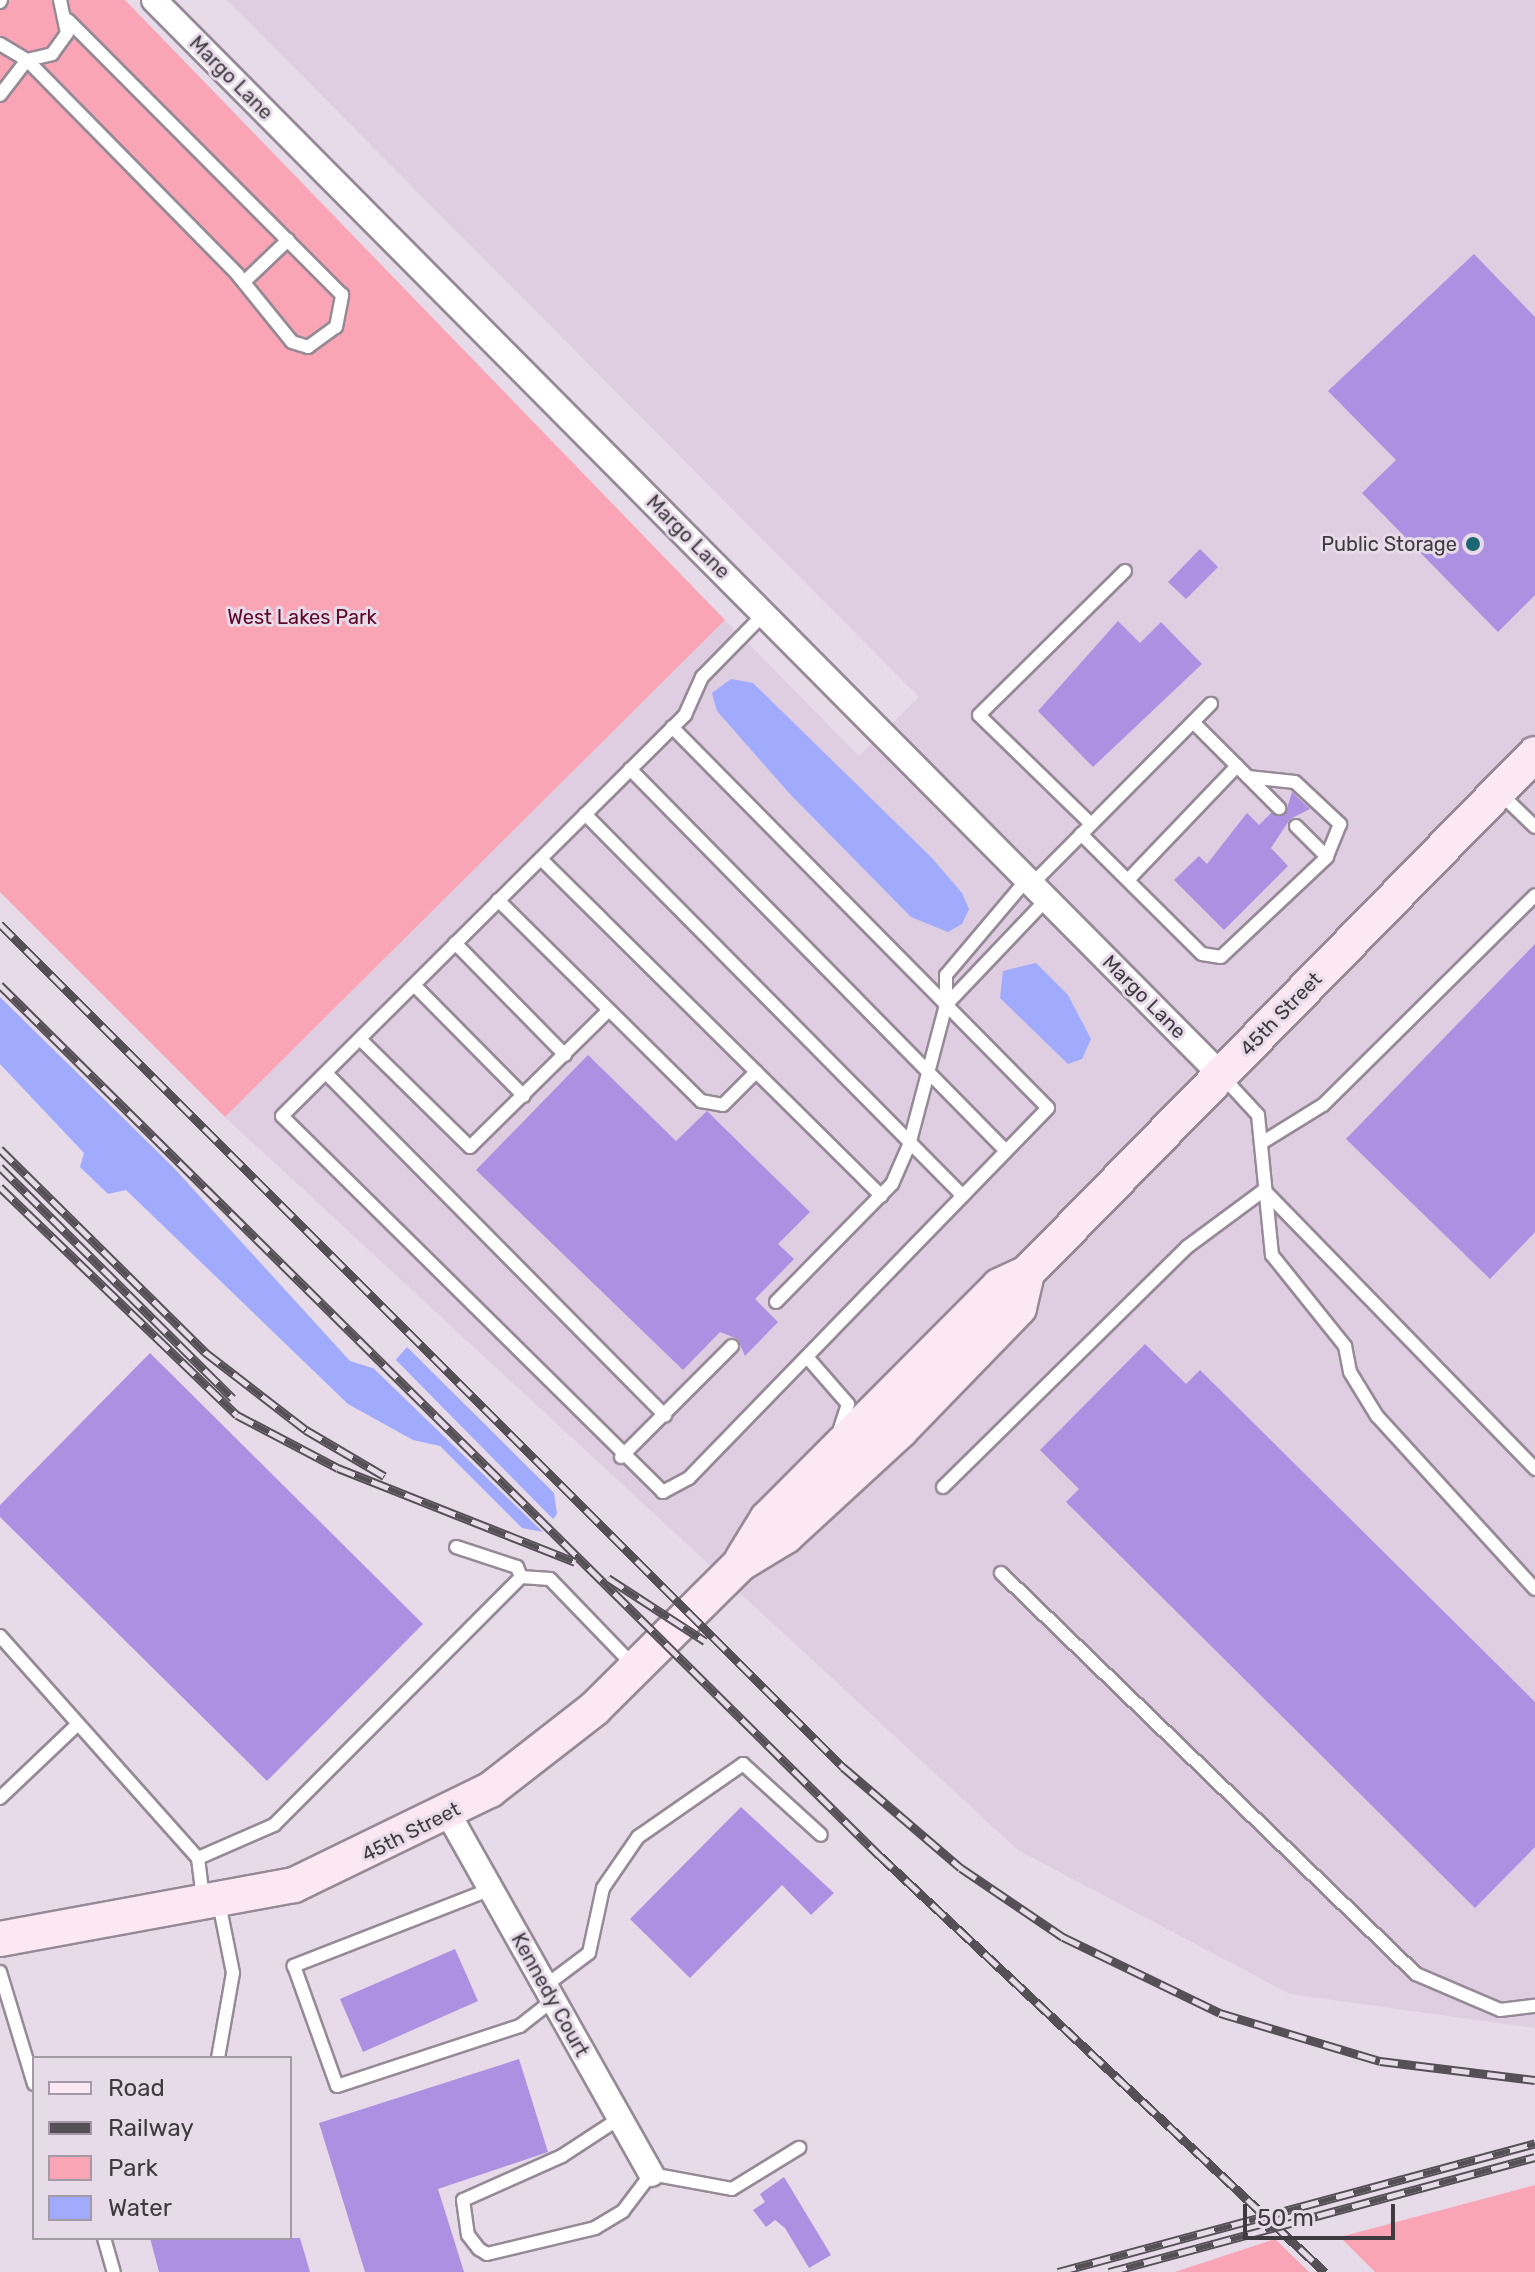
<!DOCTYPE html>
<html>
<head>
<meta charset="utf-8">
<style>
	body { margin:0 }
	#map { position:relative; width:1535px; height:2272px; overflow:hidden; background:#e7dae9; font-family:Rubik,sans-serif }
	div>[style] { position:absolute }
	.built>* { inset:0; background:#dfcde2 }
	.green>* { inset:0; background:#f9a5b6 }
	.water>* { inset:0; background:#a0abfe }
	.pier>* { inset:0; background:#e7dae9 }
	.building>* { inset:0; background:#ad90e1 }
	.roads { filter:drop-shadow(2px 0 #968a97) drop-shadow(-2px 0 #968a97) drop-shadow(0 2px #968a97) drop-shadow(0 -2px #968a97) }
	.service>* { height:12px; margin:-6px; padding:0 6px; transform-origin:6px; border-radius:6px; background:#fff }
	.minor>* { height:24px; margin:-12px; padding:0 12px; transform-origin:12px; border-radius:12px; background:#fff }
	.secondary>* { height:34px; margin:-17px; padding:0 17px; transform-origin:17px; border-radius:17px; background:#fce8f3 }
	.rail>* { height:9px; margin-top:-4.5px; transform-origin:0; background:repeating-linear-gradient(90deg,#e7dae9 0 18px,#554f56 0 36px); box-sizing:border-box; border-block:2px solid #554f56 }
	.dots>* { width:22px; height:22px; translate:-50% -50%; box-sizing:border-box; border:4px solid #e7dae9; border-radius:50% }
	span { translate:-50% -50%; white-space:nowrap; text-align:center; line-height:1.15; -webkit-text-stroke:6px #e7dae9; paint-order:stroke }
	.street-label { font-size:20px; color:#3f3a40 }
	.poi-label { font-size:20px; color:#3f3a40 }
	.right { translate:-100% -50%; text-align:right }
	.park-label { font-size:20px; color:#5e0627 }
	.legend { position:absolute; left:32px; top:2056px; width:260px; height:184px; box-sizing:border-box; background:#e7dae9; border:2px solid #a49aa5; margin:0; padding:10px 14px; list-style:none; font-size:24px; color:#3f3a40 }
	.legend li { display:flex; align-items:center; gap:16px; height:40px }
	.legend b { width:40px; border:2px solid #a49aa5 }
	.scale { position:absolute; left:1243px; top:2204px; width:152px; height:36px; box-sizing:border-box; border:4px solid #3f3a40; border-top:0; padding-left:10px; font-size:24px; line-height:28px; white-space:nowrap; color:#3f3a40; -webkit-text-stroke:6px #e7dae9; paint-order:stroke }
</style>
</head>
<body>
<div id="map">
	<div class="built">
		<div style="clip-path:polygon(227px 0,1535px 0,1535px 2028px,1290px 1994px,1018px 1850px,225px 1117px,725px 620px,859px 756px,919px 697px)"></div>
	</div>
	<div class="green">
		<div style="clip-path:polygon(0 0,125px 0,725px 620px,225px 1117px,0 892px)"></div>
		<div style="clip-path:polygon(1535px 2185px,1535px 2272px,1375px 2272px,1340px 2237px)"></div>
		<div style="clip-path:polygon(1275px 2239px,1309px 2272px,1175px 2272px)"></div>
	</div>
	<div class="water">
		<div style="clip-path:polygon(731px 679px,753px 683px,932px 858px,962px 893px,969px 909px,962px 924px,948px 932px,911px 917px,789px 793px,717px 711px,712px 693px)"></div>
		<div style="clip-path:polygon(1036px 963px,1068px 995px,1091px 1039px,1082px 1059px,1068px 1064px,1000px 998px,1003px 971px)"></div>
		<div style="clip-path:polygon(0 997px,173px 1167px,350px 1361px,385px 1372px,407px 1347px,554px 1493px,557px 1514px,543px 1532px,522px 1528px,440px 1446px,413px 1440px,348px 1404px,126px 1190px,108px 1194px,80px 1167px,84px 1153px,0 1064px)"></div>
	</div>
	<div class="pier">
		<div style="clip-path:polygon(393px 1357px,556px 1522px,546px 1535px,367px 1362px,384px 1368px)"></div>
	</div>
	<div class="building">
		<div style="clip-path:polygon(1474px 254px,1535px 317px,1535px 595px,1498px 632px,1362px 493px,1396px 460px,1328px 391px)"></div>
		<div style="clip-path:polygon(1200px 549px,1218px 567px,1186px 599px,1168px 582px)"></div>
		<div style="clip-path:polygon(1118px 621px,1140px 643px,1161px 622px,1202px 664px,1093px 767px,1038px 711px)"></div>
		<div style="clip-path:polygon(1292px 792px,1310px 809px,1290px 819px,1271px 848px,1288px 866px,1224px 930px,1174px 880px,1199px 856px,1207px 864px,1247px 813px,1259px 825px,1271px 813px,1285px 815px)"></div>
		<div style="clip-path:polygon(1535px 944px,1535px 1232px,1490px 1279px,1346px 1139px)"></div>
		<div style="clip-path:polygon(588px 1055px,676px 1141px,707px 1111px,810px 1212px,778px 1244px,794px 1259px,755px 1299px,778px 1322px,745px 1356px,738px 1339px,720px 1332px,683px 1370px,476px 1170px)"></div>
		<div style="clip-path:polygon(1145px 1344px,1186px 1384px,1200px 1370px,1535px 1702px,1535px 1847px,1475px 1908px,1066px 1502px,1079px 1489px,1040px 1450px)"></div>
		<div style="clip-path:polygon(150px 1353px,423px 1624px,267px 1781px,0 1517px,0 1505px)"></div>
		<div style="clip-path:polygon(741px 1807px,834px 1893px,811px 1915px,782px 1885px,690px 1978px,630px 1919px)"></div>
		<div style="clip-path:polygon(455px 1949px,478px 2001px,363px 2052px,340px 1999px)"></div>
		<div style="clip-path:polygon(519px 2059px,548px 2152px,438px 2189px,464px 2272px,365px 2272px,319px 2123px)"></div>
		<div style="clip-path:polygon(784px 2177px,831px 2255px,809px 2268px,785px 2228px,775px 2220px,766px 2227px,753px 2210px,765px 2202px,760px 2194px)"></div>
		<div style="clip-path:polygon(150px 2238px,300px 2238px,310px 2272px,159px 2272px)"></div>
	</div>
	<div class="roads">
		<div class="service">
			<div style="left:0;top:2px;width:2px;rotate:-63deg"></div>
			<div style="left:0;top:44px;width:31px;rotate:31deg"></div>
			<div style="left:27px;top:60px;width:26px;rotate:-13deg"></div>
			<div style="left:52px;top:54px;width:26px;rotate:-54deg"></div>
			<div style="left:67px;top:33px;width:34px;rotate:-102deg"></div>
			<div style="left:0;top:95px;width:44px;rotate:-52.4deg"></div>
			<div style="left:27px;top:60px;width:300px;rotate:45.5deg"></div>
			<div style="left:237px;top:274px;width:87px;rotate:51deg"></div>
			<div style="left:292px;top:342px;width:17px;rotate:17deg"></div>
			<div style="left:308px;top:347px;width:34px;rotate:-36deg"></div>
			<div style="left:336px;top:327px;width:33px;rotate:-79deg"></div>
			<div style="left:342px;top:295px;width:388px;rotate:-134.9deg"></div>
			<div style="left:244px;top:282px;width:61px;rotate:-43.7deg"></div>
			<div style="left:1193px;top:722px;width:122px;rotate:45deg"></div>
			<div style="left:672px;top:727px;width:535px;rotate:45.38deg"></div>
			<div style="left:1048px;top:1108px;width:516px;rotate:134.14deg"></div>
			<div style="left:689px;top:1478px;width:30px;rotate:152deg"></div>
			<div style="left:663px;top:1492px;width:535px;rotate:-135.38deg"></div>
			<div style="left:282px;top:1116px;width:569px;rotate:-44.86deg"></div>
			<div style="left:685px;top:715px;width:42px;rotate:-65.9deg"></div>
			<div style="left:702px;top:677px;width:88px;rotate:-45.5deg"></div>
			<div style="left:630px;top:769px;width:536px;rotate:45.45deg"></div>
			<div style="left:1248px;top:777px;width:47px;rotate:6.1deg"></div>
			<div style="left:1295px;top:782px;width:62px;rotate:43deg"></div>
			<div style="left:1340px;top:824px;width:35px;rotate:112deg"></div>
			<div style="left:1501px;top:794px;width:47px;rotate:44.1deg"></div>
			<div style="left:585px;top:814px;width:537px;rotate:45.3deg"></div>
			<div style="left:1091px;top:824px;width:156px;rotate:-135.8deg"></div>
			<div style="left:979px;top:715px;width:205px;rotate:-44.6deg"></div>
			<div style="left:1081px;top:834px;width:170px;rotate:44.8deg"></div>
			<div style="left:1202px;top:954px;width:19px;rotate:9deg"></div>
			<div style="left:1221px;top:957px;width:146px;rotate:-43.3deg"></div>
			<div style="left:1327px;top:857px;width:44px;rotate:-135deg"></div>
			<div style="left:541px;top:859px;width:479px;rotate:44.7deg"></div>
			<div style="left:1128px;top:880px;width:158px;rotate:-46.3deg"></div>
			<div style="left:1032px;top:884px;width:254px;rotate:-45.2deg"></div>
			<div style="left:498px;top:900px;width:286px;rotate:44.7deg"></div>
			<div style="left:701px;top:1101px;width:22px;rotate:10deg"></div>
			<div style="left:723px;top:1105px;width:47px;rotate:-45deg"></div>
			<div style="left:455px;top:943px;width:157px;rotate:45.5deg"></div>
			<div style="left:414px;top:985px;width:156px;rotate:45.3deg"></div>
			<div style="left:946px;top:1005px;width:146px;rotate:-46.4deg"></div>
			<div style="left:360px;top:1039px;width:154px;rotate:44.5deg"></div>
			<div style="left:470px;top:1147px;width:192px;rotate:-44.6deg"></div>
			<div style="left:326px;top:1073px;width:482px;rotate:45.3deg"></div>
			<div style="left:1221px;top:1075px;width:54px;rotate:47.2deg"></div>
			<div style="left:1258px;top:1115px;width:141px;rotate:84.3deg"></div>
			<div style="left:1272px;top:1255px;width:117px;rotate:51.3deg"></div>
			<div style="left:1345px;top:1346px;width:26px;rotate:79deg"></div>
			<div style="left:1350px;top:1372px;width:52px;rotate:58.5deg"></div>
			<div style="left:1377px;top:1416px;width:234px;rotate:47.6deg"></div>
			<div style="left:1263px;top:1142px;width:70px;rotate:-31.7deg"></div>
			<div style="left:1323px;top:1105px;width:298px;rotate:-44.7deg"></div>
			<div style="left:776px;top:1302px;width:165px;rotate:-45.5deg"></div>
			<div style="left:892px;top:1184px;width:43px;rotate:-66.4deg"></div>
			<div style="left:909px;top:1145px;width:145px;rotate:-75.2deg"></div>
			<div style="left:946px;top:1005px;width:30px;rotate:-90deg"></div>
			<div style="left:946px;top:975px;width:126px;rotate:-49.8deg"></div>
			<div style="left:807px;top:1357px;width:62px;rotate:48.9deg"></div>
			<div style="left:848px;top:1404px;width:26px;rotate:108deg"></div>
			<div style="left:621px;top:1457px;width:157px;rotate:-45deg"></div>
			<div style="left:943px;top:1487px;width:342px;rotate:-44.5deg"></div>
			<div style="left:1187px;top:1247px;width:96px;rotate:-36.5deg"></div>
			<div style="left:1264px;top:1190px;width:389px;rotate:45.8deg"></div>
			<div style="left:1001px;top:1573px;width:577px;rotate:44.02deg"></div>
			<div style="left:1416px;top:1974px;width:91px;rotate:23.2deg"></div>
			<div style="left:1500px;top:2010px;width:35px;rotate:-7deg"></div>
			<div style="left:521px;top:1577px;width:29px;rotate:4deg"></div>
			<div style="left:550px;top:1579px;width:120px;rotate:46deg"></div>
			<div style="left:0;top:1636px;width:297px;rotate:48.3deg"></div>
			<div style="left:198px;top:1858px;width:41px;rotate:83deg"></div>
			<div style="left:0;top:1798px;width:105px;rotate:-43.5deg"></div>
			<div style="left:198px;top:1858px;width:83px;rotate:-23.5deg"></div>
			<div style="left:274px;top:1825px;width:350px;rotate:-45.1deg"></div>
			<div style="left:521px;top:1577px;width:11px;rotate:-112deg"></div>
			<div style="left:517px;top:1567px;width:64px;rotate:-161.8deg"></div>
			<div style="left:491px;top:1889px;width:212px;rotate:158.7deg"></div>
			<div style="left:294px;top:1966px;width:127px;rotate:70.3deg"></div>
			<div style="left:337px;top:2086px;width:193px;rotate:-18.2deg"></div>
			<div style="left:520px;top:2026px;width:42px;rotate:-38.2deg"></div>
			<div style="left:0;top:1972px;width:117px;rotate:73.1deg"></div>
			<div style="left:545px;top:1986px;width:55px;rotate:-36.9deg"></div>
			<div style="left:589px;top:1953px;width:66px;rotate:-77.8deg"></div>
			<div style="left:603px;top:1888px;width:62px;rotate:-55.5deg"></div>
			<div style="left:638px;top:1837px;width:128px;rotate:-34.8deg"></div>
			<div style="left:743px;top:1764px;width:105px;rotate:42.3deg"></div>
			<div style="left:218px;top:2058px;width:86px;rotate:-80deg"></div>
			<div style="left:233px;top:1973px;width:71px;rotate:-101.3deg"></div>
			<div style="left:620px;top:2118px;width:69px;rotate:146.8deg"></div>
			<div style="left:562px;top:2156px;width:108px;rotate:156deg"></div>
			<div style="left:463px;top:2200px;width:35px;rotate:82deg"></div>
			<div style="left:468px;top:2235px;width:18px;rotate:52deg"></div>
			<div style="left:479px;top:2249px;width:9px;rotate:32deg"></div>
			<div style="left:487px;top:2254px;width:111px;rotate:-13.5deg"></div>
			<div style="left:595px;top:2228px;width:33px;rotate:-31deg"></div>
			<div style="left:623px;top:2211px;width:46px;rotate:-52.9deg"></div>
			<div style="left:651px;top:2174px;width:82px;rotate:10.5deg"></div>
			<div style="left:732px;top:2189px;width:79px;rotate:-31.5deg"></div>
			<div style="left:104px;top:2238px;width:35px;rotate:74deg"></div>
		</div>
		<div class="minor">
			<div style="left:154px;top:0;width:1515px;rotate:45.21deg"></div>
			<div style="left:449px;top:1815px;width:412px;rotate:60.6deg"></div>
		</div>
		<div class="secondary">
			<div style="left:743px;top:1558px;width:46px;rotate:-58.4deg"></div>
			<div style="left:767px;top:1519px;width:329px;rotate:-45.1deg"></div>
			<div style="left:999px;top:1286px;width:31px;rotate:-25deg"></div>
			<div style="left:1027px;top:1273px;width:726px;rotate:-45.61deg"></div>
			<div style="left:0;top:1939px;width:299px;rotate:-10.4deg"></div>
			<div style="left:294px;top:1885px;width:218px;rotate:-25.9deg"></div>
			<div style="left:490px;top:1790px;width:132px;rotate:-37.9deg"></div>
			<div style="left:594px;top:1709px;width:206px;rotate:-44.8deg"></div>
			<div style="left:740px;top:1564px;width:54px;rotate:-31.3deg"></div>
			<div style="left:786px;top:1536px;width:155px;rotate:-42.6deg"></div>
			<div style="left:900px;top:1431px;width:171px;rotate:-45.9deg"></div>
			<div style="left:1019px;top:1308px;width:36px;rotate:-77deg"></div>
		</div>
	</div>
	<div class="rail">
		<div style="left:0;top:924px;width:1192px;rotate:45deg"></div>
		<div style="left:843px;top:1767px;width:155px;rotate:40.6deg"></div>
		<div style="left:961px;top:1868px;width:123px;rotate:34.1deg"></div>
		<div style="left:1063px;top:1937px;width:174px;rotate:25.8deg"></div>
		<div style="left:1220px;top:2013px;width:167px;rotate:16.7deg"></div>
		<div style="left:1380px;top:2061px;width:156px;rotate:7deg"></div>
		<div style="left:0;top:985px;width:1237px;rotate:44.71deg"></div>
		<div style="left:879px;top:1855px;width:611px;rotate:43.08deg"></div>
		<div style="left:0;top:1149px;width:289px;rotate:44.7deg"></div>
		<div style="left:205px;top:1352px;width:128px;rotate:37.7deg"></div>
		<div style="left:306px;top:1430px;width:91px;rotate:30.5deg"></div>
		<div style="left:0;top:1167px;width:328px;rotate:44.8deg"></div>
		<div style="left:0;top:1187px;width:329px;rotate:43.9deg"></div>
		<div style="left:237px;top:1415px;width:114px;rotate:27.7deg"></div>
		<div style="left:338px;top:1468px;width:255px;rotate:21.6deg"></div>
		<div style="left:608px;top:1578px;width:116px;rotate:33deg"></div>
		<div style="left:1058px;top:2272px;width:494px;rotate:-15.1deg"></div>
		<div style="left:1109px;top:2272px;width:441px;rotate:-15.1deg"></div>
	</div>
	<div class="dots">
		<div style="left:1473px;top:544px;background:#1d6773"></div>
	</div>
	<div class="street-label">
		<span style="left:231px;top:78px;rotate:45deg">Margo Lane</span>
		<span style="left:688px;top:537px;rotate:45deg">Margo Lane</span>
		<span style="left:1144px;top:997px;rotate:45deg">Margo Lane</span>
		<span style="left:1281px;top:1014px;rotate:-46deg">45th Street</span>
		<span style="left:411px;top:1832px;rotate:-27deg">45th Street</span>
		<span style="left:550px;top:1995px;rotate:61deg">Kennedy Court</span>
	</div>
	<div class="poi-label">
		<span class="right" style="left:1457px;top:544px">Public Storage</span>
	</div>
	<div class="park-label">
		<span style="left:302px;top:617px">West Lakes Park</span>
	</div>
	<ul class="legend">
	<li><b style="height:10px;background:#fce8f3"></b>Road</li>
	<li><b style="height:10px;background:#554f56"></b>Railway</li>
	<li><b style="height:22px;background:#f9a5b6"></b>Park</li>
	<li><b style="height:22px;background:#a0abfe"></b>Water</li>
	</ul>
	<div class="scale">50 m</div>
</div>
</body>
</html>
